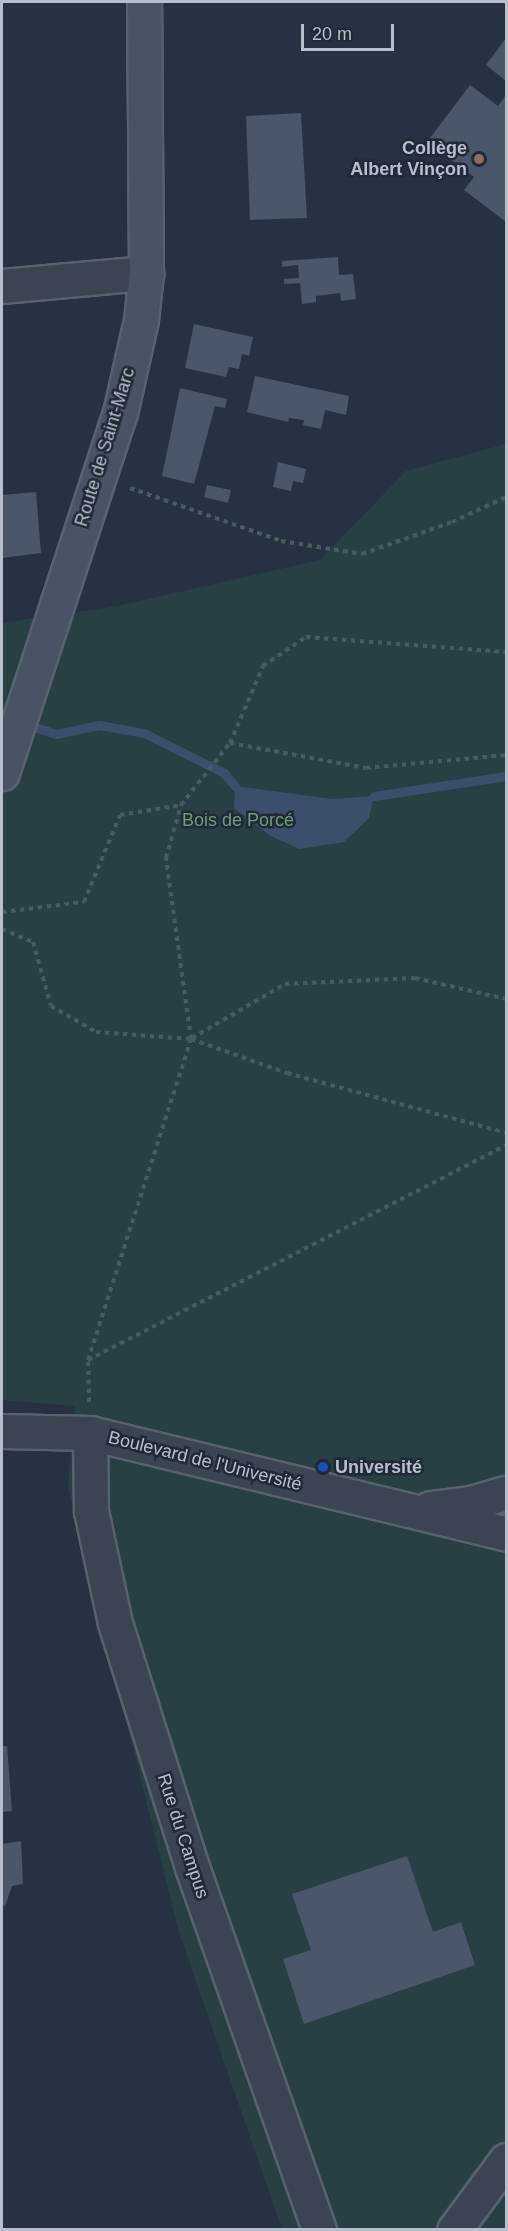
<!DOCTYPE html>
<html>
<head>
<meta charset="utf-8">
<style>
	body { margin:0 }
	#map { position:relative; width:508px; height:2231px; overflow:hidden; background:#263243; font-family:Arial,sans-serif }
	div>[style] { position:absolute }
	.green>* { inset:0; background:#284044 }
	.water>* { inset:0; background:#3b4f6c }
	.stream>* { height:9px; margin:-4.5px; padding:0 4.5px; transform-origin:4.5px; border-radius:4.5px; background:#3b4f6c }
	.building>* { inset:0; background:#4a5669 }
	.path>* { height:4px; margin-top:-2px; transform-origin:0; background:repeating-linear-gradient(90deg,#465d60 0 4.5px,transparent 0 9px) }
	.roads { filter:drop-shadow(2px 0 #58626f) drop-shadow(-2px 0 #58626f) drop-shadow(0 2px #58626f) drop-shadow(0 -2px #58626f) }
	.street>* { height:33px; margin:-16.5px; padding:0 16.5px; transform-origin:16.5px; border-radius:16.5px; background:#3a4452 }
	.secondary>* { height:33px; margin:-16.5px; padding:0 16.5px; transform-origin:16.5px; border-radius:16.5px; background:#485365 }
	.dots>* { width:16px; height:16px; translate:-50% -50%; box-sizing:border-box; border:3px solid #1f2938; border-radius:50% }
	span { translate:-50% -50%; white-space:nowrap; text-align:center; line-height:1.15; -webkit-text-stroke:5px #1f2938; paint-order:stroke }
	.poi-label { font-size:18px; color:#b7bfcc; font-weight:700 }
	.right { translate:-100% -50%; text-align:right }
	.left { translate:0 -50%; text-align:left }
	.street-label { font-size:18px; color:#b7bfcc }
	.park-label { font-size:18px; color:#6e9e79 }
	.frame { position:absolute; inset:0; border:3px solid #b7bfcc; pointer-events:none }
	.scale { position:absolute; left:301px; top:24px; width:93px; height:27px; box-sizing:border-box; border:3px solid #b7bfcc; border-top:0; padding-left:8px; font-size:18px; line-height:21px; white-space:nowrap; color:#b7bfcc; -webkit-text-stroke:4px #1f2938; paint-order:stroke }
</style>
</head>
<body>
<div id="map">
	<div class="green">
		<div style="clip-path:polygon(506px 444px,506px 2229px,282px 2229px,179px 1932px,68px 1487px,75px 1406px,2px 1400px,2px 623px,118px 606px,320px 560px,406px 471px)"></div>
	</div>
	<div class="water">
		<div style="clip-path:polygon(235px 786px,332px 799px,374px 796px,369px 818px,344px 842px,299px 849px,269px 835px,234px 808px)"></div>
	</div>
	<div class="stream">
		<div style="left:2px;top:716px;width:57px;rotate:18.4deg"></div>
		<div style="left:56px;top:734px;width:44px;rotate:-11.8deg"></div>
		<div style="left:99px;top:725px;width:46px;rotate:10.1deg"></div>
		<div style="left:144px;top:733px;width:89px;rotate:26.6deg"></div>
		<div style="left:224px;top:773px;width:17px;rotate:50deg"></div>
		<div style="left:374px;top:796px;width:134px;rotate:-8.6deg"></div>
	</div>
	<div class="building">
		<div style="clip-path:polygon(506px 38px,506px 81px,486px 65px)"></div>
		<div style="clip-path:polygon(470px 85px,498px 106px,506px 95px,506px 222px,464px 190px,474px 177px,427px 142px)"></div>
		<div style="clip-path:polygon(301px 113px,307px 218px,250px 220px,246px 116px)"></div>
		<div style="clip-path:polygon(338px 257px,339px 275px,353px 274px,356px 299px,341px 301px,340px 293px,316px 296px,316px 302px,302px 304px,300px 283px,284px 284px,284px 279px,299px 278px,298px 265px,282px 267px,282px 261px)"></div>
		<div style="clip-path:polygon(194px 324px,253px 337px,249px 356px,242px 354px,239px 369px,229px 367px,226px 377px,185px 368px)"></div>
		<div style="clip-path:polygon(255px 376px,349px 396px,346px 415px,325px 410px,321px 429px,303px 425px,304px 420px,289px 418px,288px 422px,247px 412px)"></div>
		<div style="clip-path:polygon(180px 388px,227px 399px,225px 408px,215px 406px,194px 484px,162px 476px)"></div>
		<div style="clip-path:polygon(278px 462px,306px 469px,303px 483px,293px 481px,291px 491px,273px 487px)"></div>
		<div style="clip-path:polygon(207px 485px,231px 490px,228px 503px,204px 497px)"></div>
		<div style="clip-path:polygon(36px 492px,41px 553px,2px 558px,2px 495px)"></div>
		<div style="clip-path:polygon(2px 1746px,7px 1746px,12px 1811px,2px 1812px)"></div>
		<div style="clip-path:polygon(21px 1841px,23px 1884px,12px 1886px,5px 1906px,2px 1905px,2px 1844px)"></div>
		<div style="clip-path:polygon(407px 1856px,433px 1932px,461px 1922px,475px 1965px,304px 2024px,283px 1959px,311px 1950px,292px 1894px)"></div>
	</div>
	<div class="path">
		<div style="left:130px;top:488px;width:160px;rotate:19.3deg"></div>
		<div style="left:281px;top:541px;width:82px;rotate:9.1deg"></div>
		<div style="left:362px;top:554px;width:96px;rotate:-19.6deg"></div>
		<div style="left:452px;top:522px;width:60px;rotate:-24.8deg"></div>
		<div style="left:230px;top:743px;width:138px;rotate:10.4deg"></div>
		<div style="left:366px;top:768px;width:141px;rotate:-5.3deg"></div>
		<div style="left:2px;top:912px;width:83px;rotate:-7deg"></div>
		<div style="left:84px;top:902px;width:94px;rotate:-67.5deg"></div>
		<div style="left:120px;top:815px;width:62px;rotate:-9.3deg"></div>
		<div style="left:2px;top:929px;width:34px;rotate:23deg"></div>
		<div style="left:33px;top:942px;width:66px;rotate:74.3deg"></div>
		<div style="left:51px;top:1006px;width:52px;rotate:30deg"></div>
		<div style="left:96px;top:1032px;width:95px;rotate:4.2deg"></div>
		<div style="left:191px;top:1039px;width:102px;rotate:19.5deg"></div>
		<div style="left:287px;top:1073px;width:227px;rotate:15.3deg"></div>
		<div style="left:192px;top:1038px;width:108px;rotate:-30.1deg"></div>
		<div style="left:285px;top:984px;width:130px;rotate:-2.6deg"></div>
		<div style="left:415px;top:978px;width:93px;rotate:13deg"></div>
		<div style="left:88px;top:1360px;width:337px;rotate:-72.2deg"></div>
		<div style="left:191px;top:1039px;width:183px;rotate:-97.9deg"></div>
		<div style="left:166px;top:858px;width:55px;rotate:-74.2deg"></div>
		<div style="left:181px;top:805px;width:79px;rotate:-51.7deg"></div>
		<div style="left:230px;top:743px;width:84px;rotate:-66.8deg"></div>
		<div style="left:263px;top:666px;width:52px;rotate:-34deg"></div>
		<div style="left:306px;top:637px;width:201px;rotate:4.3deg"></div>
		<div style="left:89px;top:1402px;width:42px;rotate:-91.4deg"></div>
		<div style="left:88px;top:1360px;width:470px;rotate:-27.2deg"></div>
	</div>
	<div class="roads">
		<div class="street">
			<div style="left:2px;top:286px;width:145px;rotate:-5.2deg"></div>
			<div style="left:2px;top:1431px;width:88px;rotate:1.3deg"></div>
			<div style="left:90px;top:1433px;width:428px;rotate:13.6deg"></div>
			<div style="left:90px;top:1433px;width:78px;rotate:89.3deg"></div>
			<div style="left:91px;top:1511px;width:115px;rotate:77.9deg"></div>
			<div style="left:115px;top:1623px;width:256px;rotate:72.5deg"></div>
			<div style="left:192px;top:1867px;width:385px;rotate:70.7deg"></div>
			<div style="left:430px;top:1508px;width:40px;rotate:-7.1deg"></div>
			<div style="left:470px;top:1503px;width:37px;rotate:-16deg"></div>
			<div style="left:454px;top:2230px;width:87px;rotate:-53.4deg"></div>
		</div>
		<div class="secondary">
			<div style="left:2px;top:773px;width:379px;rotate:-71.9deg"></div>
			<div style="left:120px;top:413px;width:95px;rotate:-77.3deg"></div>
			<div style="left:141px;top:320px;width:47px;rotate:-83.9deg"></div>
			<div style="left:146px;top:273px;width:271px;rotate:-90.4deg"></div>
		</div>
	</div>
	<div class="dots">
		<div style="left:479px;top:159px;background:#8d6e63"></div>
		<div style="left:323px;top:1467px;background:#1a4fb4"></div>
	</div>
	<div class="poi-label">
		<span class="right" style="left:467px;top:159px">Collège<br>Albert Vinçon</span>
		<span class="left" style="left:335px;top:1467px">Université</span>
	</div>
	<div class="street-label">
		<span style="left:105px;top:447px;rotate:-73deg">Route de Saint-Marc</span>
		<span style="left:205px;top:1461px;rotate:14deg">Boulevard de l'Université</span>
		<span style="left:183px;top:1836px;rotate:72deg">Rue du Campus</span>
	</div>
	<div class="park-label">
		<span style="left:238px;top:820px">Bois de Porcé</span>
	</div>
	<div class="frame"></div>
	<div class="scale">20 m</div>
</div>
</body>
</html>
